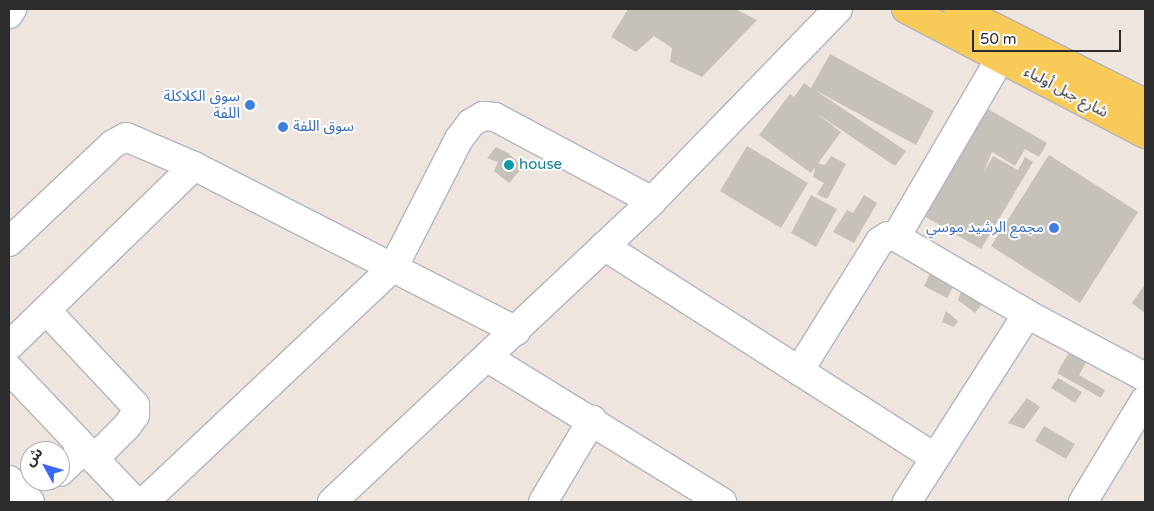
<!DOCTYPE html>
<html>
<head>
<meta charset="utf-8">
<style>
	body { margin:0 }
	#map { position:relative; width:1154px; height:511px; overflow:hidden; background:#eee6de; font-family:"Varela Round","Noto Sans Arabic",sans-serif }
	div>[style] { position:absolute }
	.building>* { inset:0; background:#c6c1b9 }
	.roads { filter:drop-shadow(1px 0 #b2b5c0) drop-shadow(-1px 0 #b2b5c0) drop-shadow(0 1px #b2b5c0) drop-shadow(0 -1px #b2b5c0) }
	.minor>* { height:28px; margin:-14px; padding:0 14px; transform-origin:14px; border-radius:14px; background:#fff }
	.major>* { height:28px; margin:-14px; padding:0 14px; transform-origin:14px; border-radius:14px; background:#f8cb59 }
	.dots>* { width:14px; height:14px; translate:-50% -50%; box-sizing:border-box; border:2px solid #fff; border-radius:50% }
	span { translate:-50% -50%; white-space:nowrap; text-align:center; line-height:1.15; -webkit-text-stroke:4px #fff; paint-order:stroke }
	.street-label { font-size:15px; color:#2c2c2c }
	.shop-label { font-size:15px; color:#366cbe }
	.right { translate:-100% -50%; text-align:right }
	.left { translate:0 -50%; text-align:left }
	.culture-label { font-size:15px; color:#0d838f }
	.frame { position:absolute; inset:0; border:10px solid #2c2c2c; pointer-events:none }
	.north { position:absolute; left:20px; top:441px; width:50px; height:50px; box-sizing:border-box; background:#fff; border:1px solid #ababab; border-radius:50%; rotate:309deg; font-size:14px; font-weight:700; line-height:20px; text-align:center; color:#2c2c2c }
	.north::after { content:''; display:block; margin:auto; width:18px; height:22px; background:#3a68ff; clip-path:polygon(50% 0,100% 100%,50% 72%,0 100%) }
	.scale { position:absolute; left:972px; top:30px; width:149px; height:22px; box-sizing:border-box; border:2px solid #2c2c2c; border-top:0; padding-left:6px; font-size:15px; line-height:18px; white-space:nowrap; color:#2c2c2c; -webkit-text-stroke:4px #fff; paint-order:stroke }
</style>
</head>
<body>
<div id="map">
	<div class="building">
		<div style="clip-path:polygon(628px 9px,735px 9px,757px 20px,702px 77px,670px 62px,672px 48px,654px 36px,636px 52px,611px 37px)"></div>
		<div style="clip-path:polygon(830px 54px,934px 111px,916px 145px,815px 90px,906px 151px,895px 166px,816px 113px,841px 132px,811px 173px,759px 135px,790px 94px,794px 97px,804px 83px,811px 88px)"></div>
		<div style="clip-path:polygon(981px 105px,1047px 143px,1039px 157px,1025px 149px,1015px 166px,992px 152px,983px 174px,993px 156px,1018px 170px,1025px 157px,1033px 162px,981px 249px,917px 212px)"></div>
		<div style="clip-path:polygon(747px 146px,808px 183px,781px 228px,720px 191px)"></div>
		<div style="clip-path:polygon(496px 147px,508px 153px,523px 167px,509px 183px,494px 171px,498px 162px,487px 158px)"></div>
		<div style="clip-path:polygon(1049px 155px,1138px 212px,1080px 303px,991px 246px)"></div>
		<div style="clip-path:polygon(831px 156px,846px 164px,827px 199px,817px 194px,824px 183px,813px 177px,816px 163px,825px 165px)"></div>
		<div style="clip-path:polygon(811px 195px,837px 209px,816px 247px,791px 233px)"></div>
		<div style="clip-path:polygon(864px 195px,877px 203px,854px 243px,833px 232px,847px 210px,853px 213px)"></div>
		<div style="clip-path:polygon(930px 274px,953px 287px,947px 298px,924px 286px)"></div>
		<div style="clip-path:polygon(1144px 286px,1145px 287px,1145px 313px,1132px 303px)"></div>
		<div style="clip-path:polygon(962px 289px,982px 304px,975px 313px,958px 300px)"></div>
		<div style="clip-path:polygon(946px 311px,958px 321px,954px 327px,942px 322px)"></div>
		<div style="clip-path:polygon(1074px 344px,1091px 354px,1079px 375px,1105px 390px,1101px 398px,1057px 373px)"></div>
		<div style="clip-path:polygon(1058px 378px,1082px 392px,1075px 403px,1051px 388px)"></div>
		<div style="clip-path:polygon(1027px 398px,1040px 407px,1024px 429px,1008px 423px)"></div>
		<div style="clip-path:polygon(1044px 426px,1075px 444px,1066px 459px,1035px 441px)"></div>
	</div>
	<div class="roads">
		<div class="minor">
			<div style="left:9px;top:14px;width:6px;rotate:-59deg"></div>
			<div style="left:896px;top:237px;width:208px;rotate:-59.7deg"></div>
			<div style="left:9px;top:242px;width:143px;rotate:-43.3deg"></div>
			<div style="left:113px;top:144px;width:15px;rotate:-28deg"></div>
			<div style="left:126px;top:137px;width:74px;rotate:23.1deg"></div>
			<div style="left:194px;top:166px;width:362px;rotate:27.1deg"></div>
			<div style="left:604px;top:246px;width:393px;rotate:32.6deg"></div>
			<div style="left:46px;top:310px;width:130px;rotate:46.9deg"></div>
			<div style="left:135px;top:405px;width:10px;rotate:90deg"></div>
			<div style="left:135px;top:415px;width:14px;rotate:126deg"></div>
			<div style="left:127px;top:426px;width:47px;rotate:135deg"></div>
			<div style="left:9px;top:346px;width:258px;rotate:-44.2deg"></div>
			<div style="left:488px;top:358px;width:275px;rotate:31.6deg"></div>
			<div style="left:9px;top:369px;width:183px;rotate:46.5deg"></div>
			<div style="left:799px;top:371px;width:153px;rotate:-58.1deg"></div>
			<div style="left:880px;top:241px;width:9px;rotate:-32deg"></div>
			<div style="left:888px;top:236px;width:8px;rotate:7deg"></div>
			<div style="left:896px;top:237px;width:152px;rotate:30.4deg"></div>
			<div style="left:1027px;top:314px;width:134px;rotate:28.1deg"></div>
			<div style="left:60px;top:472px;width:33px;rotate:-44deg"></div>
			<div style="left:9px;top:480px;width:30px;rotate:46deg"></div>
			<div style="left:144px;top:502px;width:344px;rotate:-43.3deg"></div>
			<div style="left:394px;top:266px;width:143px;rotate:-62.9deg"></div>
			<div style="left:459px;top:139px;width:20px;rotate:-53deg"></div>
			<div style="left:471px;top:123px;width:14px;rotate:-30deg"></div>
			<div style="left:483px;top:116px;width:12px;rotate:5deg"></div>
			<div style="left:495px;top:117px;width:178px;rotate:28.1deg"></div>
			<div style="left:332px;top:502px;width:439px;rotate:-43.2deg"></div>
			<div style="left:652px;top:201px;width:267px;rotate:-45.9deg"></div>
			<div style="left:543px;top:502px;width:96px;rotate:-59.1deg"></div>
			<div style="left:907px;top:502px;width:223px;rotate:-57.4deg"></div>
			<div style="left:1083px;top:502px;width:119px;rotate:-58.7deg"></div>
		</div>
		<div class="major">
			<div style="left:906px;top:9px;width:270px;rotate:27.6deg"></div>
			<div style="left:958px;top:9px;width:209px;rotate:26.7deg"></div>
		</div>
	</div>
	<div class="dots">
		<div style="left:250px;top:105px;background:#3f7fe0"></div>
		<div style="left:283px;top:127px;background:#3f7fe0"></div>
		<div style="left:509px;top:165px;background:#0f9aa8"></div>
		<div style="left:1054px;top:228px;background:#3f7fe0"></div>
	</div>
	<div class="street-label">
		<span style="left:1066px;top:92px;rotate:28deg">شارع جبل أولياء</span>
	</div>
	<div class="shop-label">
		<span class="right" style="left:240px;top:105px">سوق الكلاكلة<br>اللفة</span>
		<span class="left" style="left:293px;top:127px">سوق اللفة</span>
		<span class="right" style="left:1044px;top:228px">مجمع الرشيد موسي</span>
	</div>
	<div class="culture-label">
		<span class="left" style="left:519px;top:165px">house</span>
	</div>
	<div class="frame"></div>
	<div class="north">ش</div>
	<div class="scale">50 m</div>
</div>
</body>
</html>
